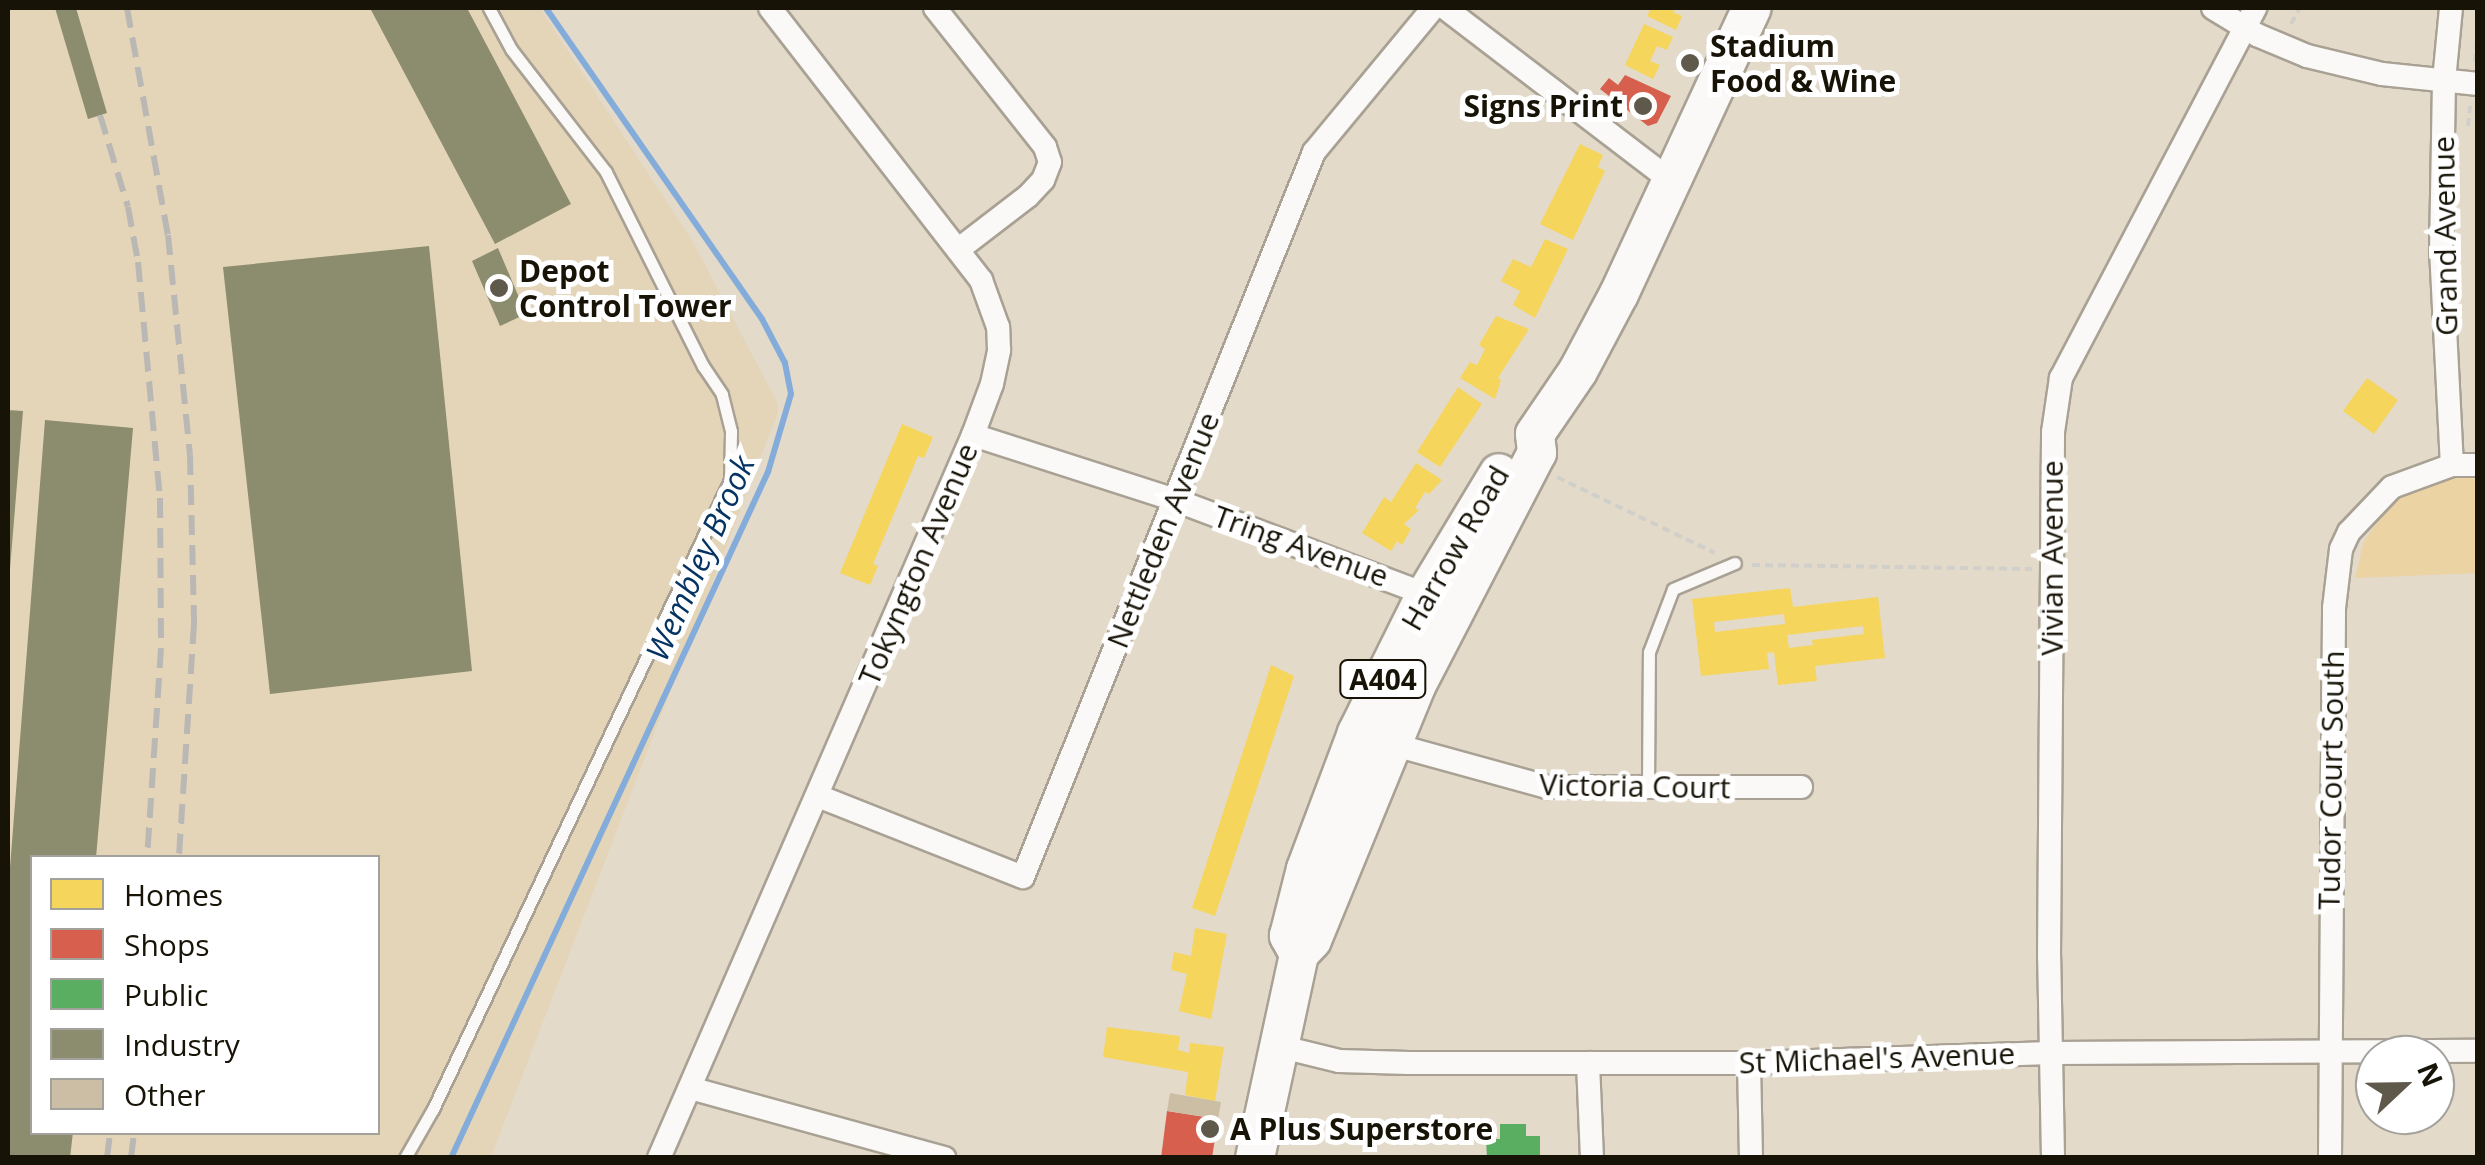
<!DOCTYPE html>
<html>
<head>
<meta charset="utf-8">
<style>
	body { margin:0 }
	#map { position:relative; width:2485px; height:1165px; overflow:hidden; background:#e3dac9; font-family:"Open Sans",sans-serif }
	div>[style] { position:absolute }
	.built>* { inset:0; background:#e4d5b8 }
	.green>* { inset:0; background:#ebd3a4 }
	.homes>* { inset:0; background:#f6d55c }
	.shops>* { inset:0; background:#d6604d }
	.public>* { inset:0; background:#5aae61 }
	.industry>* { inset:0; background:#8c8c6e }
	.stream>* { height:6px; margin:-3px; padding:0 3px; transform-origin:3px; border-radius:3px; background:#83acdb }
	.building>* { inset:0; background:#cbbea4 }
	.path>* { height:4px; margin-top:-2px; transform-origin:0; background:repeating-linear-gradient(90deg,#d1cfca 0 8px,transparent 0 13px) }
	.roads { filter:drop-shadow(2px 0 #a8a194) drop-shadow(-2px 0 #a8a194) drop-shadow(0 2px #a8a194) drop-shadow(0 -2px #a8a194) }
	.lane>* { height:11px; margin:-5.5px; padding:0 5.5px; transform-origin:5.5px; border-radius:5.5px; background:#fbf9f7 }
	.street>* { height:22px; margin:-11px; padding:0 11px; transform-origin:11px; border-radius:11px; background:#fbf9f7 }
	.primary>* { height:38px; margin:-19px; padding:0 19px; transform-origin:19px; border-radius:19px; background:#fbf9f7 }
	.rail>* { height:6px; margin-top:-3px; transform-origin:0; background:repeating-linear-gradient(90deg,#bab8b4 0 20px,transparent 0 30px) }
	.dots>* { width:28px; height:28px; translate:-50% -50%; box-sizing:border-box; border:5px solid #fff; border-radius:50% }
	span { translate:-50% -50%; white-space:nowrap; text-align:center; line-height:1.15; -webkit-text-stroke:10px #fff; paint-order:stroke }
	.shield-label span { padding:2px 8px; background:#fff; border:2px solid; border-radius:8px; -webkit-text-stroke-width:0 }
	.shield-label { font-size:28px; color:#181307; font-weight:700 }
	.poi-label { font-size:30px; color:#181307; font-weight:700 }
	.left { translate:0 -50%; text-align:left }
	.right { translate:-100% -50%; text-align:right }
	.street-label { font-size:30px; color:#181307 }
	.water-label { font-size:32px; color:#053362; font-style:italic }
	.frame { position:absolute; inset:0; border:10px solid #181307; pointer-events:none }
	.legend { position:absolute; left:30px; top:855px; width:350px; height:280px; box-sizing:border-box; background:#fff; border:2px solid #a3a19c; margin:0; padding:12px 18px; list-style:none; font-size:30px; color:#181307 }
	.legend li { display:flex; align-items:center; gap:20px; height:50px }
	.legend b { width:50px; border:2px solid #a3a19c }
	.north { position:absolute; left:2355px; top:1035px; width:100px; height:100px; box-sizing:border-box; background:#fff; border:2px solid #a3a19c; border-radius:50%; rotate:68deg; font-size:28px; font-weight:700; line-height:40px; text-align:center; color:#181307 }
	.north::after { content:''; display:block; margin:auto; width:35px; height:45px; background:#5f594b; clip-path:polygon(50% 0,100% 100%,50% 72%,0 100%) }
</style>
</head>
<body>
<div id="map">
	<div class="built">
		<div style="clip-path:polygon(evenodd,8px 8px,540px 8px,693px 242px,777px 402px,778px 412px,491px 1157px,8px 1157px,8px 8px,32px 858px,378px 858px,378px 1132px,32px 1132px,32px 858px)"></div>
	</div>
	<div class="green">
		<div style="clip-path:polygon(2457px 475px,2477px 477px,2477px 573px,2355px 578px,2364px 541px,2393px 502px,2428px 482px)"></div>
	</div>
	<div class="homes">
		<div style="clip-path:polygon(1651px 8px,1675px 8px,1673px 12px,1682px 16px,1676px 30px,1647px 16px)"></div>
		<div style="clip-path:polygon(1644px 24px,1673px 37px,1667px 50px,1657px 46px,1650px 61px,1660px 65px,1653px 79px,1625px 65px)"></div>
		<div style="clip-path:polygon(1580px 144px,1603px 155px,1598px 167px,1605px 171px,1573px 240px,1540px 224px)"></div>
		<div style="clip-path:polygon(1545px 239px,1568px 249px,1535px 318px,1513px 305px,1520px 291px,1501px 281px,1513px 259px,1531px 267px)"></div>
		<div style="clip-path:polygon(1496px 316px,1529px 329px,1498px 378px,1501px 380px,1495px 399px,1460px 378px,1470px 362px,1477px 365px,1485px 349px,1479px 345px)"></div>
		<div style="clip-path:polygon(2367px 378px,2398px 400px,2374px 434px,2343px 411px)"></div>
		<div style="clip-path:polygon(1458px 387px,1482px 404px,1440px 467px,1417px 452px)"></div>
		<div style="clip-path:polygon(902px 424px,933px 437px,924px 458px,918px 456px,873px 564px,878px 566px,870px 585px,840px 573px)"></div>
		<div style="clip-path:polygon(1416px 463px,1442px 480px,1429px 494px,1425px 492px,1415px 508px,1419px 510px,1404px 524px,1411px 529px,1402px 545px,1397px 541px,1391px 551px,1362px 533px,1384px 497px,1391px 502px)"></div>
		<div style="clip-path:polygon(evenodd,1790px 588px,1793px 607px,1878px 597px,1885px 658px,1815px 666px,1817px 681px,1778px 685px,1774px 652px,1767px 653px,1769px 669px,1701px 676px,1692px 599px,1790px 588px,1784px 614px,1785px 624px,1715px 632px,1714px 622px,1784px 614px,1790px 588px,1863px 626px,1864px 634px,1812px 640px,1813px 645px,1789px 648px,1787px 635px,1863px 626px)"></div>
		<div style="clip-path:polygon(1271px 665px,1294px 676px,1215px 916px,1192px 908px)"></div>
		<div style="clip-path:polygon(1195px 928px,1227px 934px,1211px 1019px,1179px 1011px,1187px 974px,1171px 970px,1174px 952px,1191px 956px)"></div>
		<div style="clip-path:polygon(1107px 1027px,1180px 1036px,1178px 1050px,1189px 1053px,1190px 1043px,1224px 1047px,1215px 1101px,1185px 1095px,1188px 1072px,1103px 1057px)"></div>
	</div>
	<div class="shops">
		<div style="clip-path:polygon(1625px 75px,1671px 96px,1657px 123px,1648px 126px,1600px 89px,1609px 78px,1618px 85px)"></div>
		<div style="clip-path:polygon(1167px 1111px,1218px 1119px,1212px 1158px,1161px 1158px)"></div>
	</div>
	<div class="public">
		<div style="clip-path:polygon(1500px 1124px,1526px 1124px,1526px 1136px,1540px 1136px,1540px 1158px,1487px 1158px,1486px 1139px,1500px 1139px)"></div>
	</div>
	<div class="industry">
		<div style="clip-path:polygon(55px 8px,76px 8px,107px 113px,88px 119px)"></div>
		<div style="clip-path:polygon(370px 8px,467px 8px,571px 204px,495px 244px)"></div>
		<div style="clip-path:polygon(429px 246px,472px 671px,270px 694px,223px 267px)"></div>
		<div style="clip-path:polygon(498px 248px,526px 314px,500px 326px,472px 261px)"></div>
		<div style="clip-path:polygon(8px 410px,23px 411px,10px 569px,8px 569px)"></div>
		<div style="clip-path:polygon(45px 420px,133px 428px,96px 858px,32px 858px,32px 1132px,73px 1132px,70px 1158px,8px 1158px,8px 893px)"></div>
	</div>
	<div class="stream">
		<div style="left:451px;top:1158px;width:756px;rotate:-65.2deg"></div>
		<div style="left:768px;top:472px;width:81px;rotate:-73.6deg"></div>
		<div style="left:791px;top:394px;width:32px;rotate:-101deg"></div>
		<div style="left:785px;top:363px;width:50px;rotate:-117.6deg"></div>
		<div style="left:762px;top:319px;width:379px;rotate:-124.8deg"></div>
	</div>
	<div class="building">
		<div style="clip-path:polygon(1170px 1093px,1221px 1102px,1218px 1119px,1167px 1111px)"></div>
	</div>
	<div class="path">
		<div style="left:2291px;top:24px;width:18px;rotate:-61deg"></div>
		<div style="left:2475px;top:62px;width:34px;rotate:-85deg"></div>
		<div style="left:2468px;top:126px;width:20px;rotate:-84deg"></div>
		<div style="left:1557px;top:477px;width:175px;rotate:25.7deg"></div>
		<div style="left:1752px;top:565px;width:280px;rotate:0.8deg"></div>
	</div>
	<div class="roads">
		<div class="lane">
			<div style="left:1648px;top:787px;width:135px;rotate:-89.6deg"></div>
			<div style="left:1649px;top:652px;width:67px;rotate:-69.1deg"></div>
			<div style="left:1673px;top:589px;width:67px;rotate:-22.8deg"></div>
			<div style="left:405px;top:1158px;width:56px;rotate:-60.3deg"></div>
			<div style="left:433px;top:1109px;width:696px;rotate:-64.72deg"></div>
			<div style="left:730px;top:480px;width:49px;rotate:-88.8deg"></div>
			<div style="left:731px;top:431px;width:38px;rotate:-104deg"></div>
			<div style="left:722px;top:394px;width:34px;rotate:-124deg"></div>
			<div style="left:703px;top:366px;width:217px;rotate:-116.6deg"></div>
			<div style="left:606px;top:172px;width:155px;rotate:-127.7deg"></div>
			<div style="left:511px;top:49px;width:47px;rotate:-118.2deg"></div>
		</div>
		<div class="street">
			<div style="left:935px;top:8px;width:177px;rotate:51.6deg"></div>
			<div style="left:1045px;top:147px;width:16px;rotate:72deg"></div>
			<div style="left:1050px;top:162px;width:19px;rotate:111deg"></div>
			<div style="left:1043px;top:180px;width:22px;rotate:133deg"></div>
			<div style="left:1028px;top:196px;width:87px;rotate:142.5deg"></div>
			<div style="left:1445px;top:8px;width:285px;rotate:37.4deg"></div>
			<div style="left:2213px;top:8px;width:52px;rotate:31.5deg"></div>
			<div style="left:2257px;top:35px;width:54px;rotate:22.8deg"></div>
			<div style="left:2307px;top:56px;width:77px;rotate:13.5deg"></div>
			<div style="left:2382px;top:74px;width:97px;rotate:5.9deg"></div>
			<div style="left:2451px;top:8px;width:73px;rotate:95.5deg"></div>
			<div style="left:2444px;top:81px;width:168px;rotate:91deg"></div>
			<div style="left:2441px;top:249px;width:216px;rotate:87.1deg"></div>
			<div style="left:973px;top:435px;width:212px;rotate:17.8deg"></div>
			<div style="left:1175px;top:500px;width:281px;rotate:20.6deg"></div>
			<div style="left:1384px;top:742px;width:169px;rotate:15.4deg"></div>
			<div style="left:1547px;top:787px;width:254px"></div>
			<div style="left:818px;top:796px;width:220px;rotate:21.6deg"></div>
			<div style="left:1023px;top:877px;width:781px;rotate:-68.13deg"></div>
			<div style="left:1314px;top:152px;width:187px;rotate:-50.4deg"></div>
			<div style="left:1278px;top:1046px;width:63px;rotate:13.8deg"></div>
			<div style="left:1339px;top:1061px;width:70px;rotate:1.6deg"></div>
			<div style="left:1409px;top:1063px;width:340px"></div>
			<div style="left:1749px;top:1063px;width:302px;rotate:-1.9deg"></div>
			<div style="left:2051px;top:1053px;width:427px;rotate:-0.3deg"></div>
			<div style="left:1588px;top:1063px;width:95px;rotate:87.6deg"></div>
			<div style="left:1749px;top:1063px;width:95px;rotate:88.8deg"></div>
			<div style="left:690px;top:1088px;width:264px;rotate:15.4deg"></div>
			<div style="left:659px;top:1158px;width:788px;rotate:-66.52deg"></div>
			<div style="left:973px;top:435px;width:54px;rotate:-69.6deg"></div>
			<div style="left:992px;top:384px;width:35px;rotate:-78deg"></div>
			<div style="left:999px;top:350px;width:23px;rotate:-92deg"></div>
			<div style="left:998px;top:327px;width:50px;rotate:-109.9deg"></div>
			<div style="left:981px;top:280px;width:344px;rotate:-127.8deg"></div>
			<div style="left:2053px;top:1158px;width:201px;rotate:-91.1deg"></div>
			<div style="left:2049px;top:957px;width:525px;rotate:-89.56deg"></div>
			<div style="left:2053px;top:432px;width:55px;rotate:-81.6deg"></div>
			<div style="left:2061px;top:378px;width:418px;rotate:-62.3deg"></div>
			<div style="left:2330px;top:1158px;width:550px;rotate:-89.58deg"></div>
			<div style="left:2334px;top:608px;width:59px;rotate:-83.2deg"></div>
			<div style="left:2341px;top:549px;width:19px;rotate:-65deg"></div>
			<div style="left:2349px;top:532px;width:62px;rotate:-46.3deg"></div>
			<div style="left:2392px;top:487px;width:64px;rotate:-20.1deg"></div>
			<div style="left:2452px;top:465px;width:26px"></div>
		</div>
		<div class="primary">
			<div style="left:1299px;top:954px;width:21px;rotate:-119deg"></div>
			<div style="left:1289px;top:936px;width:69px;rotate:-75.8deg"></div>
			<div style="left:1306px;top:869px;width:145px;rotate:-69.4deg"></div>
			<div style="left:1357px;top:733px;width:155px;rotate:-63.6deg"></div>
			<div style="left:1426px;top:594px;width:141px;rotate:-58.9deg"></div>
			<div style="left:1255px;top:1158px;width:209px;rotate:-77.8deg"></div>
			<div style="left:1299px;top:954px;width:19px;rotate:-47deg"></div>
			<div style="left:1312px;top:940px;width:274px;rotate:-67.7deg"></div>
			<div style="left:1416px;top:686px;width:263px;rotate:-62.6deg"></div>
			<div style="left:1537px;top:453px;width:19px;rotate:-96deg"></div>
			<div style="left:1535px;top:434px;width:76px;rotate:-55.7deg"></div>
			<div style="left:1578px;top:371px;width:87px;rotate:-62deg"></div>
			<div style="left:1619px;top:294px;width:315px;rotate:-65.1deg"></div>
		</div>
	</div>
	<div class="rail">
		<div style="left:127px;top:8px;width:231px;rotate:79.8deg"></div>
		<div style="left:168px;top:235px;width:221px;rotate:84.3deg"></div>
		<div style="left:190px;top:455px;width:169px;rotate:88.6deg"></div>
		<div style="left:194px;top:624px;width:234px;rotate:93.7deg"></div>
		<div style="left:100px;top:115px;width:96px;rotate:73.1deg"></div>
		<div style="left:128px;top:207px;width:56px;rotate:79.7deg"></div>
		<div style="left:138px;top:262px;width:237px;rotate:84.7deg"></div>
		<div style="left:160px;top:498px;width:150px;rotate:89.6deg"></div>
		<div style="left:161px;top:648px;width:210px;rotate:93.8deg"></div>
		<div style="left:107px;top:1158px;width:26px;rotate:-83deg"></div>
		<div style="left:131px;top:1158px;width:26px;rotate:-83deg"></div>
	</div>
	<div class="dots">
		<div style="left:1690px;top:63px;background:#5f594b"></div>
		<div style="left:1643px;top:106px;background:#5f594b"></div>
		<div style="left:499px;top:288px;background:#5f594b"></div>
		<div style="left:1210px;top:1129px;background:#5f594b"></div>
	</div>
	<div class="shield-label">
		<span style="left:1383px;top:679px">A404</span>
	</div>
	<div class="poi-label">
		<span class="left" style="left:1710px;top:63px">Stadium<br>Food &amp; Wine</span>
		<span class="right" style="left:1623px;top:106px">Signs Print</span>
		<span class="left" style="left:519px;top:288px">Depot<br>Control Tower</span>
		<span class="left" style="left:1230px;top:1129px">A Plus Superstore</span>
	</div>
	<div class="street-label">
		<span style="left:2445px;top:236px;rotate:-91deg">Grand Avenue</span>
		<span style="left:1163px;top:530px;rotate:-68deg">Nettleden Avenue</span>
		<span style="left:1301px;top:546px;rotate:20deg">Tring Avenue</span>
		<span style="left:1455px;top:548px;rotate:-60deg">Harrow Road</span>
		<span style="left:2052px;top:558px;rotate:-90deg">Vivian Avenue</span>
		<span style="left:918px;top:564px;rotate:-67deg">Tokyngton Avenue</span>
		<span style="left:2331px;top:780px;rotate:-89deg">Tudor Court South</span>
		<span style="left:1635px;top:786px;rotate:1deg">Victoria Court</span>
		<span style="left:1877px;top:1058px;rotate:-2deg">St Michael's Avenue</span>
	</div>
	<div class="water-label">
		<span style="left:700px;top:558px;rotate:-66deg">Wembley Brook</span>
	</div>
	<div class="frame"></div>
	<ul class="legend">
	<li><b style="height:28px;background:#f6d55c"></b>Homes</li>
	<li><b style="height:28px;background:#d6604d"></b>Shops</li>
	<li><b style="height:28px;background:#5aae61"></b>Public</li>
	<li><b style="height:28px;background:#8c8c6e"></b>Industry</li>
	<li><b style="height:28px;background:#cbbea4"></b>Other</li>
	</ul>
	<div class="north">N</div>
</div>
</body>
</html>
